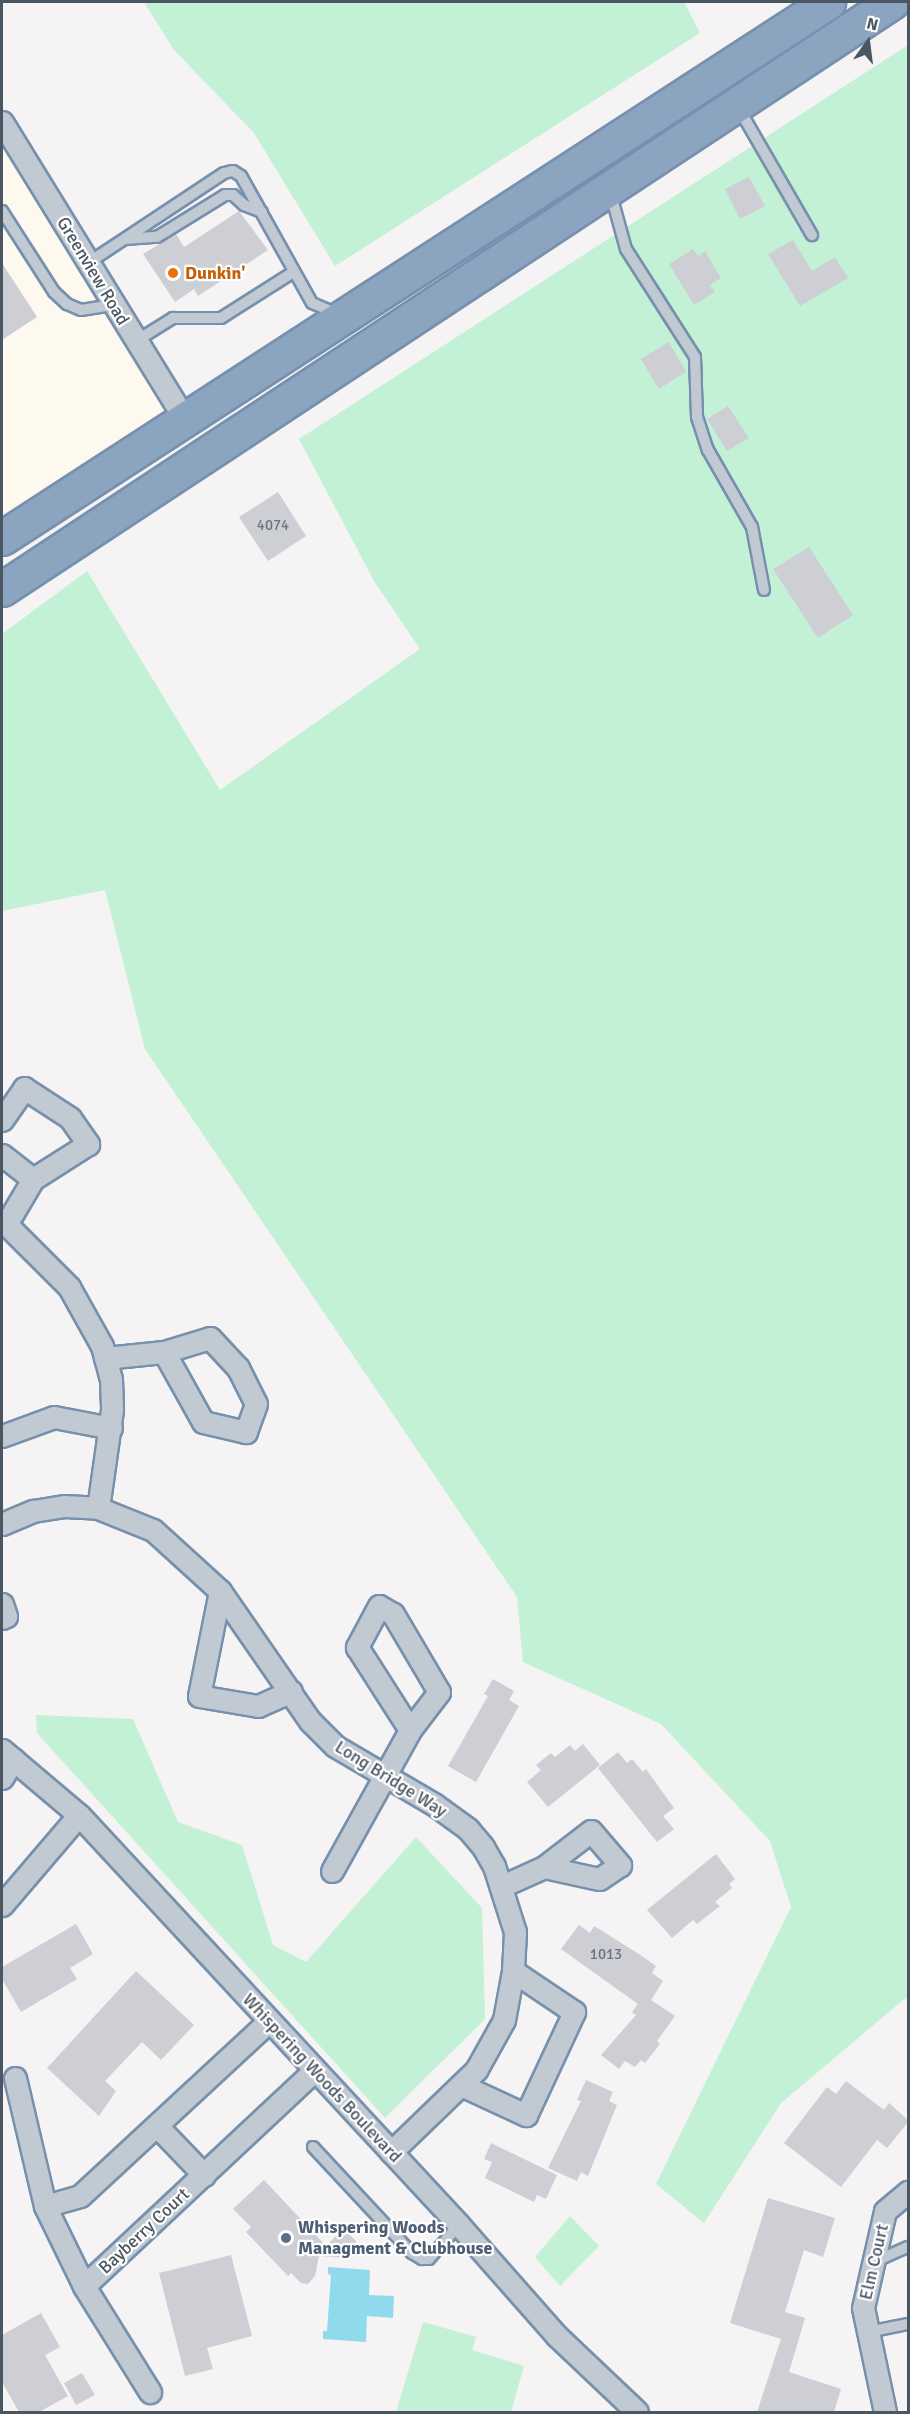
<!DOCTYPE html>
<html>
<head>
<meta charset="utf-8">
<style>
	body { margin:0 }
	#map { position:relative; width:910px; height:2414px; overflow:hidden; background:#f5f3f3; font-family:Signika,sans-serif }
	div>[style] { position:absolute }
	.commercial>* { inset:0; background:#fdf9ef }
	.green>* { inset:0; background:#c3f1d5 }
	.water>* { inset:0; background:#90daee }
	.building>* { inset:0; background:#cdcfd5 }
	.roads { filter:drop-shadow(2px 0 #7690ad) drop-shadow(-2px 0 #7690ad) drop-shadow(0 2px #7690ad) drop-shadow(0 -2px #7690ad) }
	.lane>* { height:10px; margin:-5px; padding:0 5px; transform-origin:5px; border-radius:5px; background:#c1cad2 }
	.street>* { height:21px; margin:-10.5px; padding:0 10.5px; transform-origin:10.5px; border-radius:10.5px; background:#c1cad2 }
	.highway>* { height:33px; margin:-16.5px; padding:0 16.5px; transform-origin:16.5px; border-radius:16.5px; background:#8ba5c1 }
	.dots>* { width:16px; height:16px; translate:-50% -50%; box-sizing:border-box; border:3px solid #fff; border-radius:50% }
	span { translate:-50% -50%; white-space:nowrap; text-align:center; line-height:1.15; -webkit-text-stroke:4.5px #fff; paint-order:stroke }
	.number-label { font-size:15px; color:#6b747e }
	.number-label span { -webkit-text-stroke-width:0 }
	.street-label { font-size:18px; color:#4a5661 }
	.food-label { font-size:18px; color:#c56008; font-weight:700 }
	.left { translate:0 -50%; text-align:left }
	.service-label { font-size:18px; color:#4e5e75; font-weight:700 }
	.frame { position:absolute; inset:0; border:3px solid #4a5661; pointer-events:none }
	.north { position:absolute; left:838px; top:12px; width:60px; height:60px; -webkit-text-stroke:4px #fff; paint-order:stroke; rotate:14deg; font-size:16px; font-weight:700; line-height:24px; text-align:center; color:#4a5661 }
	.north::after { content:''; display:block; margin:auto; width:21px; height:27px; background:#4a5661; clip-path:polygon(50% 0,100% 100%,50% 72%,0 100%) }
</style>
</head>
<body>
<div id="map">
	<div class="commercial">
		<div style="clip-path:polygon(2px 122px,185px 419px,2px 538px)"></div>
	</div>
	<div class="green">
		<div style="clip-path:polygon(144px 2px,684px 2px,700px 33px,335px 266px,254px 133px,174px 50px)"></div>
		<div style="clip-path:polygon(908px 45px,908px 1996px,781px 2103px,704px 2223px,656px 2184px,791px 1907px,770px 1841px,661px 1724px,523px 1662px,517px 1597px,145px 1049px,105px 890px,2px 911px,2px 634px,87px 571px,220px 790px,420px 649px,374px 581px,299px 439px)"></div>
		<div style="clip-path:polygon(36px 1715px,133px 1719px,178px 1822px,242px 1845px,273px 1945px,306px 1962px,416px 1837px,482px 1908px,485px 2019px,385px 2118px,37px 1733px)"></div>
		<div style="clip-path:polygon(570px 2216px,599px 2246px,560px 2286px,535px 2257px)"></div>
		<div style="clip-path:polygon(423px 2322px,476px 2337px,472px 2350px,524px 2366px,511px 2412px,396px 2412px)"></div>
	</div>
	<div class="water">
		<div style="clip-path:polygon(328px 2267px,370px 2270px,369px 2295px,394px 2296px,393px 2318px,367px 2316px,366px 2342px,323px 2339px,323px 2331px,327px 2331px,331px 2275px,328px 2274px)"></div>
	</div>
	<div class="building">
		<div style="clip-path:polygon(749px 177px,765px 206px,740px 219px,725px 189px)"></div>
		<div style="clip-path:polygon(239px 211px,268px 250px,198px 296px,194px 289px,175px 302px,143px 254px,176px 234px,184px 247px)"></div>
		<div style="clip-path:polygon(793px 240px,812px 271px,835px 257px,848px 278px,800px 306px,768px 254px)"></div>
		<div style="clip-path:polygon(693px 249px,698px 256px,705px 251px,721px 278px,710px 285px,715px 292px,694px 305px,669px 264px)"></div>
		<div style="clip-path:polygon(2px 263px,37px 317px,2px 340px)"></div>
		<div style="clip-path:polygon(669px 342px,686px 372px,659px 389px,641px 359px)"></div>
		<div style="clip-path:polygon(728px 406px,749px 438px,727px 451px,707px 419px)"></div>
		<div style="clip-path:polygon(278px 492px,306px 536px,268px 561px,239px 517px)"></div>
		<div style="clip-path:polygon(809px 547px,853px 615px,818px 638px,773px 569px)"></div>
		<div style="clip-path:polygon(493px 1679px,514px 1691px,509px 1700px,519px 1706px,476px 1782px,448px 1766px,488px 1696px,484px 1694px)"></div>
		<div style="clip-path:polygon(583px 1744px,600px 1765px,548px 1807px,527px 1782px,541px 1770px,536px 1765px,551px 1753px,555px 1757px,570px 1745px,575px 1751px)"></div>
		<div style="clip-path:polygon(618px 1752px,627px 1763px,632px 1759px,643px 1772px,646px 1769px,674px 1808px,663px 1816px,674px 1829px,657px 1842px,598px 1768px)"></div>
		<div style="clip-path:polygon(716px 1854px,735px 1879px,729px 1884px,732px 1888px,715px 1902px,720px 1906px,697px 1924px,693px 1920px,672px 1938px,647px 1910px)"></div>
		<div style="clip-path:polygon(76px 1924px,93px 1954px,70px 1968px,77px 1979px,21px 2012px,2px 1979px,2px 1967px)"></div>
		<div style="clip-path:polygon(579px 1925px,590px 1933px,594px 1926px,639px 1954px,656px 1966px,652px 1973px,663px 1981px,651px 2000px,675px 2016px,657px 2041px,660px 2044px,645px 2063px,641px 2060px,635px 2067px,625px 2061px,619px 2069px,601px 2055px,636px 2015px,632px 2012px,638px 2004px,561px 1949px)"></div>
		<div style="clip-path:polygon(136px 1971px,194px 2025px,161px 2060px,142px 2042px,105px 2081px,116px 2091px,99px 2116px,47px 2068px)"></div>
		<div style="clip-path:polygon(586px 2080px,613px 2092px,609px 2101px,617px 2105px,588px 2176px,581px 2172px,577px 2181px,548px 2168px,581px 2101px,577px 2100px)"></div>
		<div style="clip-path:polygon(846px 2081px,884px 2110px,889px 2103px,909px 2121px,887px 2148px,877px 2140px,841px 2187px,784px 2143px,827px 2087px,836px 2094px)"></div>
		<div style="clip-path:polygon(491px 2143px,557px 2175px,546px 2199px,537px 2195px,534px 2202px,485px 2178px,492px 2162px,484px 2159px)"></div>
		<div style="clip-path:polygon(264px 2180px,326px 2246px,339px 2233px,349px 2234px,356px 2241px,355px 2251px,348px 2258px,319px 2256px,315px 2276px,308px 2284px,301px 2283px,291px 2273px,288px 2276px,246px 2232px,251px 2227px,233px 2209px)"></div>
		<div style="clip-path:polygon(768px 2198px,835px 2218px,823px 2257px,804px 2250px,785px 2312px,805px 2318px,789px 2372px,841px 2389px,834px 2412px,757px 2412px,781px 2339px,730px 2323px)"></div>
		<div style="clip-path:polygon(231px 2255px,252px 2336px,207px 2348px,213px 2369px,185px 2376px,159px 2273px)"></div>
		<div style="clip-path:polygon(41px 2313px,60px 2347px,45px 2355px,68px 2396px,39px 2412px,19px 2412px,2px 2382px,2px 2335px)"></div>
		<div style="clip-path:polygon(82px 2373px,95px 2395px,76px 2405px,64px 2383px)"></div>
	</div>
	<div class="roads">
		<div class="lane">
			<div style="left:738px;top:107px;width:148px;rotate:60deg"></div>
			<div style="left:610px;top:191px;width:60px;rotate:74.6deg"></div>
			<div style="left:626px;top:249px;width:128px;rotate:57.4deg"></div>
			<div style="left:695px;top:357px;width:60px;rotate:88.1deg"></div>
			<div style="left:697px;top:417px;width:35px;rotate:72deg"></div>
			<div style="left:708px;top:450px;width:89px;rotate:60.3deg"></div>
			<div style="left:752px;top:527px;width:64px;rotate:79.2deg"></div>
			<div style="left:2px;top:211px;width:96px;rotate:57.3deg"></div>
			<div style="left:54px;top:292px;width:18px;rotate:43deg"></div>
			<div style="left:67px;top:304px;width:15px;rotate:23deg"></div>
			<div style="left:81px;top:310px;width:32px;rotate:-9deg"></div>
			<div style="left:125px;top:239px;width:32px;rotate:-4deg"></div>
			<div style="left:157px;top:237px;width:80px;rotate:-31.7deg"></div>
			<div style="left:225px;top:195px;width:8px"></div>
			<div style="left:233px;top:195px;width:15px;rotate:42deg"></div>
			<div style="left:244px;top:205px;width:19px;rotate:21deg"></div>
			<div style="left:88px;top:263px;width:163px;rotate:-33.5deg"></div>
			<div style="left:224px;top:173px;width:9px;rotate:-13deg"></div>
			<div style="left:233px;top:171px;width:9px;rotate:32deg"></div>
			<div style="left:241px;top:176px;width:145px;rotate:60.8deg"></div>
			<div style="left:312px;top:303px;width:25px;rotate:23deg"></div>
			<div style="left:136px;top:341px;width:44px;rotate:-31.9deg"></div>
			<div style="left:173px;top:318px;width:48px"></div>
			<div style="left:221px;top:318px;width:84px;rotate:-32.4deg"></div>
			<div style="left:313px;top:2147px;width:145px;rotate:47deg"></div>
			<div style="left:412px;top:2253px;width:12px;rotate:31deg"></div>
			<div style="left:422px;top:2259px;width:7px"></div>
			<div style="left:429px;top:2259px;width:45px;rotate:-48.6deg"></div>
			<div style="left:876px;top:2261px;width:35px;rotate:-24deg"></div>
			<div style="left:868px;top:2332px;width:41px;rotate:-11.3deg"></div>
		</div>
		<div class="street">
			<div style="left:2px;top:122px;width:349px;rotate:58.4deg"></div>
			<div style="left:2px;top:1120px;width:39px;rotate:-55deg"></div>
			<div style="left:24px;top:1088px;width:55px;rotate:33.1deg"></div>
			<div style="left:70px;top:1118px;width:32px;rotate:55deg"></div>
			<div style="left:88px;top:1144px;width:65px;rotate:147.5deg"></div>
			<div style="left:33px;top:1179px;width:51px;rotate:120.6deg"></div>
			<div style="left:2px;top:1155px;width:39px;rotate:38deg"></div>
			<div style="left:2px;top:1220px;width:95px;rotate:45deg"></div>
			<div style="left:69px;top:1287px;width:68px;rotate:60.8deg"></div>
			<div style="left:102px;top:1346px;width:34px;rotate:75deg"></div>
			<div style="left:111px;top:1379px;width:31px;rotate:88deg"></div>
			<div style="left:112px;top:1410px;width:99px;rotate:98.1deg"></div>
			<div style="left:105px;top:1358px;width:59px;rotate:-5.8deg"></div>
			<div style="left:164px;top:1352px;width:48px;rotate:-16.9deg"></div>
			<div style="left:210px;top:1338px;width:41px;rotate:47deg"></div>
			<div style="left:238px;top:1368px;width:40px;rotate:63.4deg"></div>
			<div style="left:256px;top:1404px;width:30px;rotate:110deg"></div>
			<div style="left:246px;top:1432px;width:44px;rotate:-166.9deg"></div>
			<div style="left:203px;top:1422px;width:80px;rotate:-119.1deg"></div>
			<div style="left:2px;top:1436px;width:55px;rotate:-20.1deg"></div>
			<div style="left:54px;top:1417px;width:58px;rotate:10.9deg"></div>
			<div style="left:2px;top:1524px;width:34px;rotate:-23deg"></div>
			<div style="left:33px;top:1511px;width:31px;rotate:-9deg"></div>
			<div style="left:64px;top:1506px;width:34px;rotate:3deg"></div>
			<div style="left:98px;top:1508px;width:59px;rotate:21.8deg"></div>
			<div style="left:153px;top:1530px;width:91px;rotate:42.3deg"></div>
			<div style="left:220px;top:1591px;width:158px;rotate:55.3deg"></div>
			<div style="left:310px;top:1721px;width:35px;rotate:45deg"></div>
			<div style="left:335px;top:1746px;width:116px;rotate:30.5deg"></div>
			<div style="left:435px;top:1805px;width:41px;rotate:36deg"></div>
			<div style="left:468px;top:1829px;width:23px;rotate:50deg"></div>
			<div style="left:483px;top:1847px;width:22px;rotate:60deg"></div>
			<div style="left:494px;top:1866px;width:69px;rotate:72.3deg"></div>
			<div style="left:515px;top:1932px;width:39px;rotate:93deg"></div>
			<div style="left:513px;top:1971px;width:50px;rotate:100.4deg"></div>
			<div style="left:504px;top:2020px;width:57px;rotate:119.2deg"></div>
			<div style="left:476px;top:2070px;width:118px;rotate:136deg"></div>
			<div style="left:220px;top:1591px;width:107px;rotate:101.3deg"></div>
			<div style="left:199px;top:1696px;width:60px;rotate:9.6deg"></div>
			<div style="left:258px;top:1706px;width:36px;rotate:-24deg"></div>
			<div style="left:2px;top:1604px;width:13px;rotate:72deg"></div>
			<div style="left:6px;top:1616px;width:4px;rotate:153deg"></div>
			<div style="left:2px;top:1750px;width:101px;rotate:40.2deg"></div>
			<div style="left:79px;top:1815px;width:559px;rotate:47.17deg"></div>
			<div style="left:459px;top:2225px;width:148px;rotate:48.6deg"></div>
			<div style="left:557px;top:2336px;width:110px;rotate:43.5deg"></div>
			<div style="left:2px;top:1778px;width:22px;rotate:-58deg"></div>
			<div style="left:332px;top:1871px;width:161px;rotate:-61deg"></div>
			<div style="left:410px;top:1730px;width:48px;rotate:-52.7deg"></div>
			<div style="left:439px;top:1692px;width:91px;rotate:-120.5deg"></div>
			<div style="left:393px;top:1614px;width:16px;rotate:-150deg"></div>
			<div style="left:379px;top:1606px;width:47px;rotate:118.2deg"></div>
			<div style="left:357px;top:1647px;width:98px;rotate:57.4deg"></div>
			<div style="left:502px;top:1886px;width:46px;rotate:-24.3deg"></div>
			<div style="left:544px;top:1867px;width:59px;rotate:-37.5deg"></div>
			<div style="left:591px;top:1831px;width:45px;rotate:49.5deg"></div>
			<div style="left:620px;top:1865px;width:25px;rotate:146deg"></div>
			<div style="left:599px;top:1879px;width:56px;rotate:-167.7deg"></div>
			<div style="left:2px;top:1905px;width:118px;rotate:-49.5deg"></div>
			<div style="left:15px;top:2078px;width:131px;rotate:76.8deg"></div>
			<div style="left:45px;top:2206px;width:89px;rotate:64deg"></div>
			<div style="left:84px;top:2286px;width:125px;rotate:58.1deg"></div>
			<div style="left:461px;top:2085px;width:72px;rotate:24.8deg"></div>
			<div style="left:526px;top:2115px;width:114px;rotate:-65deg"></div>
			<div style="left:574px;top:2012px;width:73px;rotate:-146.1deg"></div>
			<div style="left:157px;top:2126px;width:68px;rotate:46.2deg"></div>
			<div style="left:45px;top:2206px;width:36px;rotate:-16deg"></div>
			<div style="left:80px;top:2196px;width:258px;rotate:-42.8deg"></div>
			<div style="left:84px;top:2286px;width:316px;rotate:-43.1deg"></div>
			<div style="left:885px;top:2412px;width:106px;rotate:-101.9deg"></div>
			<div style="left:863px;top:2308px;width:99px;rotate:-77.2deg"></div>
			<div style="left:885px;top:2211px;width:30px;rotate:-40deg"></div>
		</div>
		<div class="highway">
			<div style="left:2px;top:538px;width:985px;rotate:-32.98deg"></div>
			<div style="left:2px;top:589px;width:1066px;rotate:-33.41deg"></div>
		</div>
	</div>
	<div class="dots">
		<div style="left:173px;top:273px;background:#e8710a"></div>
		<div style="left:286px;top:2238px;background:#5c6f8a"></div>
	</div>
	<div class="number-label">
		<span style="left:273px;top:526px">4074</span>
		<span style="left:606px;top:1955px">1013</span>
	</div>
	<div class="street-label">
		<span style="left:93px;top:271px;rotate:59deg">Greenview Road</span>
		<span style="left:391px;top:1779px;rotate:32deg">Long Bridge Way</span>
		<span style="left:322px;top:2078px;rotate:47deg">Whispering Woods Boulevard</span>
		<span style="left:144px;top:2231px;rotate:-43deg">Bayberry Court</span>
		<span style="left:874px;top:2262px;rotate:-77deg">Elm Court</span>
	</div>
	<div class="food-label">
		<span class="left" style="left:185px;top:273px">Dunkin'</span>
	</div>
	<div class="service-label">
		<span class="left" style="left:298px;top:2238px">Whispering Woods<br>Managment &amp; Clubhouse</span>
	</div>
	<div class="frame"></div>
	<div class="north">N</div>
</div>
</body>
</html>
